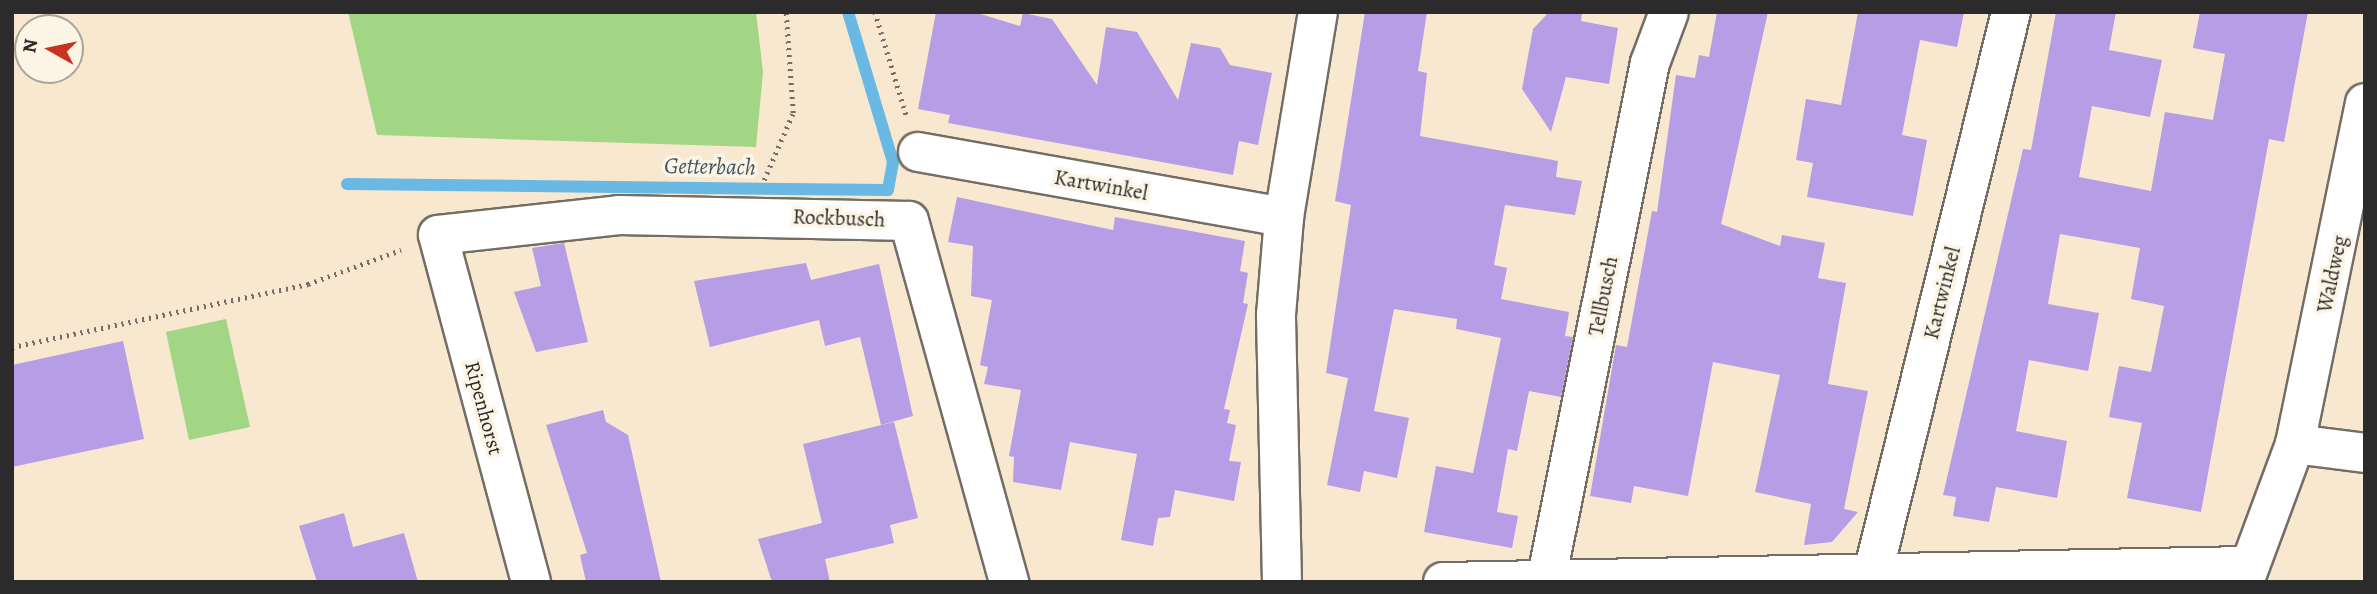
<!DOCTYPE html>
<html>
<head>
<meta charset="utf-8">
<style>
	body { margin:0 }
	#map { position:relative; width:2377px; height:594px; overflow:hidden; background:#f8e8d0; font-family:Alegreya,serif }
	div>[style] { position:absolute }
	.green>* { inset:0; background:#a2d584 }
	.stream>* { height:12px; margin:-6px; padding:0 6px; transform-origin:6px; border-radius:6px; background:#69b9e4 }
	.building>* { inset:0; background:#b79de5 }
	.path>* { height:4.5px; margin-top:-2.25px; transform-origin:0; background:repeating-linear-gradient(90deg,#736d65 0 2px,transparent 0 7px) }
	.roads { filter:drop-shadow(2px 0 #736d65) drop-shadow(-2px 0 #736d65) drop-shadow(0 2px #736d65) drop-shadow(0 -2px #736d65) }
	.minor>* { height:38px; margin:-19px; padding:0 19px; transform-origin:19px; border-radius:19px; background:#fff }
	span { translate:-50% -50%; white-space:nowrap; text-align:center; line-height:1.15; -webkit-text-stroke:7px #fcf5e5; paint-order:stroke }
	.street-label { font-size:21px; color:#2b2b2b }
	.water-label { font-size:23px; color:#3e5662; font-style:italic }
	.frame { position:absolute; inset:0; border:14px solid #2b2b2b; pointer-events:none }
	.north { position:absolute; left:14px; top:14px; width:70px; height:70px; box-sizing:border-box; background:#fcf5e5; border:2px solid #a8a49b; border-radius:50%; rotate:279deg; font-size:19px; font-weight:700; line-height:28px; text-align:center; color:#2b2b2b }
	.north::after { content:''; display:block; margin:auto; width:24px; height:32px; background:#c8321e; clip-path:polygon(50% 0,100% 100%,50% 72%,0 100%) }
</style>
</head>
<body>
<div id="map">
	<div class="green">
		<div style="clip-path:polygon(348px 12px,756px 12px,763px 72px,756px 147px,377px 135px)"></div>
		<div style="clip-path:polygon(226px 319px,250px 427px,189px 440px,166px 332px)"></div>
	</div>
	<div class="stream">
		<div style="left:347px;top:184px;width:541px;rotate:0.64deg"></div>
		<div style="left:888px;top:190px;width:28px;rotate:-80deg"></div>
		<div style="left:893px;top:162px;width:157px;rotate:-106.7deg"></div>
	</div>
	<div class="building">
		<div style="clip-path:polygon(936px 12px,974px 12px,1020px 26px,1023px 13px,1052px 19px,1097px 85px,1106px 27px,1137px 32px,1178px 100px,1191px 43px,1220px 48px,1230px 65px,1272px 73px,1258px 145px,1239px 141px,1233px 175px,948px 123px,950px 115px,918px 109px)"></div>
		<div style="clip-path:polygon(1365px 12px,1427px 12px,1418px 71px,1427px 73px,1420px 136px,1558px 161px,1556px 177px,1582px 181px,1575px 215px,1505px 205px,1494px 265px,1507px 268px,1501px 299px,1569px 312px,1565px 336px,1573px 337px,1561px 397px,1529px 391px,1517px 451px,1508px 449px,1497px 512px,1518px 516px,1512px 548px,1424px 532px,1436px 466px,1473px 473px,1501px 338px,1456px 329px,1457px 319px,1394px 309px,1374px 411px,1409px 418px,1397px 478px,1364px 471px,1360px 492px,1327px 485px,1348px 378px,1326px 373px,1351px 205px,1335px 201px)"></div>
		<div style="clip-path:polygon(1549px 12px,1582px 12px,1581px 21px,1618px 28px,1609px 84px,1566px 77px,1551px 132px,1522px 89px,1533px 29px)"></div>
		<div style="clip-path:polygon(1717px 12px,1768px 12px,1721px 224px,1780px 246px,1782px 235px,1825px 243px,1818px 278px,1846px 283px,1828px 384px,1868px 391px,1844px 509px,1858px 512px,1832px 542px,1804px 545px,1811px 504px,1755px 492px,1780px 375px,1713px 362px,1688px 496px,1634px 486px,1631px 503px,1590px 496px,1616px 345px,1627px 347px,1652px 211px,1657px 212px,1676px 75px,1695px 78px,1699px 55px,1709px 57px)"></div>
		<div style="clip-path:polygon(1858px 12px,1964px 12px,1957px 47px,1920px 40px,1902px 135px,1927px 140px,1913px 216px,1807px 197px,1813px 163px,1796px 160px,1806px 99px,1841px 105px)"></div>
		<div style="clip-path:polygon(2056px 12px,2116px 12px,2109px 50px,2162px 60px,2150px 117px,2092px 106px,2079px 177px,2151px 191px,2165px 112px,2213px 120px,2225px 54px,2193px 48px,2200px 12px,2308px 12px,2284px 142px,2269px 139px,2201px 512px,2127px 498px,2142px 423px,2109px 417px,2119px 366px,2151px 372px,2164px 306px,2131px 299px,2140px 248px,2060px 234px,2048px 304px,2099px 313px,2088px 371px,2029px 360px,2016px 431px,2067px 441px,2057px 498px,1996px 487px,1989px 522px,1953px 516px,1956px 497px,1943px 495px,2023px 149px,2031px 150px)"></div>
		<div style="clip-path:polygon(957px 197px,1113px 230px,1115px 217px,1245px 241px,1240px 271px,1248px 273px,1243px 303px,1248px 304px,1224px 409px,1230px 410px,1227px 423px,1236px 425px,1229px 461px,1241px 462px,1234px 501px,1175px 490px,1170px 517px,1158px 518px,1153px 546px,1121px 540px,1137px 454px,1070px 442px,1061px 490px,1013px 482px,1014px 457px,1009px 456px,1021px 390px,984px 384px,988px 367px,980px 365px,992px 300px,971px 296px,973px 246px,948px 242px)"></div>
		<div style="clip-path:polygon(564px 243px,588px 342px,536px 352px,514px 292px,541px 286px,532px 248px)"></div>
		<div style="clip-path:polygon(806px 263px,811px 280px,879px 264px,913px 416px,881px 425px,860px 337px,825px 346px,819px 320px,710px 347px,694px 281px)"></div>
		<div style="clip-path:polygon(123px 341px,144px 439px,12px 467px,12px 365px)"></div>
		<div style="clip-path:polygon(603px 410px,606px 422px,628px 435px,661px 582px,586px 582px,580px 555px,587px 553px,546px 425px)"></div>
		<div style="clip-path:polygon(894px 422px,918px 518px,890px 525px,894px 543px,825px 559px,830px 582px,772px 582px,758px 539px,822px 523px,803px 444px)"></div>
		<div style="clip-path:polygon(344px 513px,353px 547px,404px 533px,418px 582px,317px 582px,299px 526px)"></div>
	</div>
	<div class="path">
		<div style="left:875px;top:12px;width:110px;rotate:73.1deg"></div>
		<div style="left:764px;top:180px;width:73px;rotate:-66.6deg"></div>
		<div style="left:793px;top:113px;width:101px;rotate:-94deg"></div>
		<div style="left:12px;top:347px;width:303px;rotate:-12deg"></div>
		<div style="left:308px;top:284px;width:99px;rotate:-20.1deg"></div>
	</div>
	<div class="roads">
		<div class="minor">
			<div style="left:918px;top:152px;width:372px;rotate:10.1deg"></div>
			<div style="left:2295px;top:444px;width:71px;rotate:7.3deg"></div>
			<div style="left:1873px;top:573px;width:578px;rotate:-76.18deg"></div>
			<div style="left:1546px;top:581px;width:528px;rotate:-78.65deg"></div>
			<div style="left:1650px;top:63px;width:54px;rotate:-69.6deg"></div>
			<div style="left:531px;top:582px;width:359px;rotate:-105deg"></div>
			<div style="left:438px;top:235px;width:182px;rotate:-6.3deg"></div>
			<div style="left:619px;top:215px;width:290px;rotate:1.2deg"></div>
			<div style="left:909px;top:221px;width:375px;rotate:74.5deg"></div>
			<div style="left:1282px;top:582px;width:267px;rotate:-91.3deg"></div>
			<div style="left:1276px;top:315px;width:98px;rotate:-85.3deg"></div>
			<div style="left:1284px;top:217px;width:208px;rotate:-80.6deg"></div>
			<div style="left:1443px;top:582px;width:803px;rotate:-1.14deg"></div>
			<div style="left:2244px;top:582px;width:147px;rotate:-69.7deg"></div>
			<div style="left:2295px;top:444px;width:348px;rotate:-78.4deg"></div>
		</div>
	</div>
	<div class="street-label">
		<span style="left:1101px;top:185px;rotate:10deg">Kartwinkel</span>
		<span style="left:839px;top:218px;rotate:2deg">Rockbusch</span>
		<span style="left:2332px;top:274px;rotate:-78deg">Waldweg</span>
		<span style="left:1942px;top:293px;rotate:-76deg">Kartwinkel</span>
		<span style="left:1603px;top:296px;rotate:-79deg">Tellbusch</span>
		<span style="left:484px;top:408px;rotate:75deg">Ripenhorst</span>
	</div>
	<div class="water-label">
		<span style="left:710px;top:167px;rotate:1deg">Getterbach</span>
	</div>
	<div class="frame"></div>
	<div class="north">N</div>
</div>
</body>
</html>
